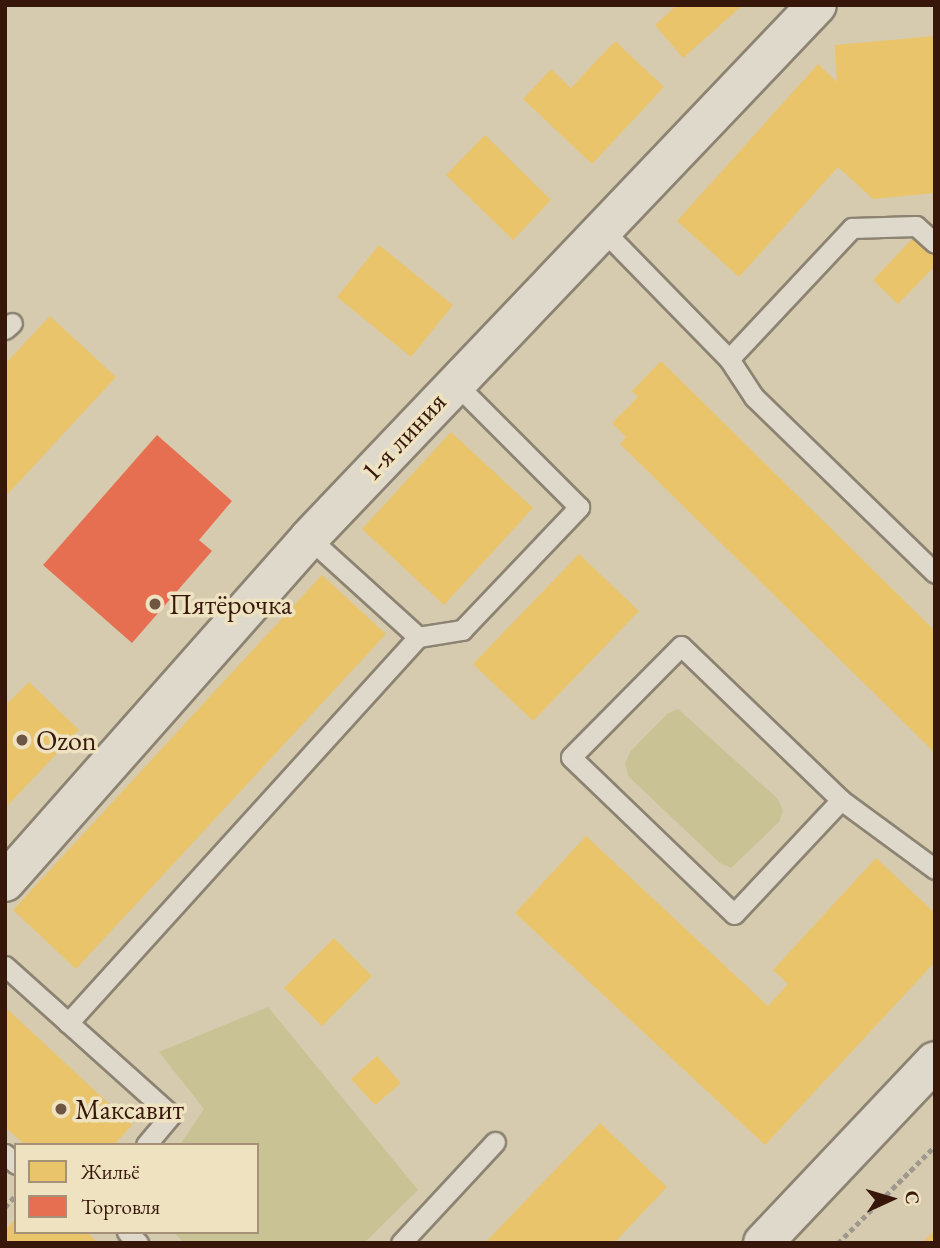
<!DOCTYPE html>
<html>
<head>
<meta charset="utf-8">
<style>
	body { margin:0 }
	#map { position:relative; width:940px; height:1248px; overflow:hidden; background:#d6cbaf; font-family:"EB Garamond",serif }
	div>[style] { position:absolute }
	.green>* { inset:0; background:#c8c294 }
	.homes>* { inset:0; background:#e9c46a }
	.shops>* { inset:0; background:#e76f51 }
	.path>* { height:4.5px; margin-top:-2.25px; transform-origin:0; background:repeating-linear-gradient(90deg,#9f988c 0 5px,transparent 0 8.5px) }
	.roads { filter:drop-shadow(2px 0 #8d8372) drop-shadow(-2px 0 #8d8372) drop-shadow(0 2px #8d8372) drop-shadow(0 -2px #8d8372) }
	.lane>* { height:19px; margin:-9.5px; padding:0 9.5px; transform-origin:9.5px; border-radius:9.5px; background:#ded9cb }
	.street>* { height:38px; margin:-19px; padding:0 19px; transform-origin:19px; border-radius:19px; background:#ded9cb }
	.dots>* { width:19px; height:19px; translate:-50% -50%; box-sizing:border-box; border:4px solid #eee2c1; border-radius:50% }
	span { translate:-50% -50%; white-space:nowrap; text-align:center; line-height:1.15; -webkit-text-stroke:7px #eee2c1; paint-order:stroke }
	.street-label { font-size:28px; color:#361709 }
	.poi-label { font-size:28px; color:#361709 }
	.left { translate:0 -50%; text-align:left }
	.frame { position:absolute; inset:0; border:7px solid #361709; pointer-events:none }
	.legend { position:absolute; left:14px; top:1143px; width:245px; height:91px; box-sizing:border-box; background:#eee2c1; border:2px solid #a49177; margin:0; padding:9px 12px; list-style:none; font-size:21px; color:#361709 }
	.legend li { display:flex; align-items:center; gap:14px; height:35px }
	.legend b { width:35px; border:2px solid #a49177 }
	.north { position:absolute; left:856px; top:1164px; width:70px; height:70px; -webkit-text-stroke:5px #eee2c1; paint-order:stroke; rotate:86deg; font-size:19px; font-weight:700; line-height:28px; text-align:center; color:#361709 }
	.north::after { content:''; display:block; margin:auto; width:24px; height:32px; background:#361709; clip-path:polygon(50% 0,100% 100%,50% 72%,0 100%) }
</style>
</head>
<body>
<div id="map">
	<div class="green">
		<div style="clip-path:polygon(678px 709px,778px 799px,783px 811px,779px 822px,731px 868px,720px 863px,629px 777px,625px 764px,630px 752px,667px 714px)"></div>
		<div style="clip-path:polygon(268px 1007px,418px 1190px,364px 1243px,184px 1243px,174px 1232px,257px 1232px,257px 1145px,180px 1145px,204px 1109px,159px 1052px)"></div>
	</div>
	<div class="homes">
		<div style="clip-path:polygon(677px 5px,743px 5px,683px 58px,655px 25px)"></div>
		<div style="clip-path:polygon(935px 36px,935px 193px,873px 199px,838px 167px,739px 277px,677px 221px,818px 64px,837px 82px,835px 45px)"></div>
		<div style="clip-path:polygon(615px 41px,664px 87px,592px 164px,523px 99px,551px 69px,571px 88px)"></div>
		<div style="clip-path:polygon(485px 135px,551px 200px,513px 240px,446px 175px)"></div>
		<div style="clip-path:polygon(915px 236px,935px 255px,935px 266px,898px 304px,873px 280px)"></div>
		<div style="clip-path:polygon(379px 245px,453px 305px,411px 357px,337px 297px)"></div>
		<div style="clip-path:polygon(50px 316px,116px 377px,5px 497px,5px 364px)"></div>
		<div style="clip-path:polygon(661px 361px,935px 631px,935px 753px,620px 444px,626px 437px,612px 423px,638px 397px,632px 391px)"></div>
		<div style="clip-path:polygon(451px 432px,533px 508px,444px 605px,362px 529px)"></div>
		<div style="clip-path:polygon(579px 554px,639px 611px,533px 721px,473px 664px)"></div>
		<div style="clip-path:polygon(322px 575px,386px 634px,76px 969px,13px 910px)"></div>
		<div style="clip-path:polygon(29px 682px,79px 730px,8px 805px,5px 706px)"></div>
		<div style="clip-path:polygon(586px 836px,768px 1006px,788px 984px,773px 970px,876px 858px,935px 913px,935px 962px,765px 1145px,515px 913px)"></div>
		<div style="clip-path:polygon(334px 938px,372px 976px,322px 1026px,284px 988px)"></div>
		<div style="clip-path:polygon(5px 1007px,132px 1125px,114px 1145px,25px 1145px,5px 1127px)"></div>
		<div style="clip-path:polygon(377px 1056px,401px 1083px,375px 1105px,351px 1079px)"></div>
		<div style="clip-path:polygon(600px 1123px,667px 1187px,614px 1243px,485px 1243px)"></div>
		<div style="clip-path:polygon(16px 1219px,16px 1232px,87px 1232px,98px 1243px,5px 1243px,5px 1230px)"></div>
		<div style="clip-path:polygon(935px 1230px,935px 1243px,922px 1243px)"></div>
	</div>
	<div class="shops">
		<div style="clip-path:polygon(157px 435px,232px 501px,199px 540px,212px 551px,132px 643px,43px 565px)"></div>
	</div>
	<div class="path">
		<div style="left:5px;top:1207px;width:15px;rotate:-48deg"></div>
		<div style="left:838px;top:1243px;width:137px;rotate:-45deg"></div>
	</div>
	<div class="roads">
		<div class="lane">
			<div style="left:601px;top:228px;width:183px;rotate:45.7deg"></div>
			<div style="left:729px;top:359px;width:45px;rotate:56.7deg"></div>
			<div style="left:754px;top:397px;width:252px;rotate:44.2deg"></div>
			<div style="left:5px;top:329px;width:9px;rotate:-41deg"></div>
			<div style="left:729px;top:359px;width:180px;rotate:-46.8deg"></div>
			<div style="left:852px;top:228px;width:64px;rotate:-1.8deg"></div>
			<div style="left:916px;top:226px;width:25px;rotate:42deg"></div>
			<div style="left:309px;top:538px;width:147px;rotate:42.2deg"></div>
			<div style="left:841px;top:800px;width:156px;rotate:133.2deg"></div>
			<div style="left:734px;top:914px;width:226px;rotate:-136.1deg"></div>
			<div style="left:571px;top:757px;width:156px;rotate:-45.3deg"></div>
			<div style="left:681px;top:646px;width:222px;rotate:43.9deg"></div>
			<div style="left:841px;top:800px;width:117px;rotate:36.3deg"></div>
			<div style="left:5px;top:966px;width:223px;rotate:41.9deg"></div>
			<div style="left:171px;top:1115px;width:39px;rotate:130deg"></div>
			<div style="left:68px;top:1023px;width:521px;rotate:-47.8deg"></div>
			<div style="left:418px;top:637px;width:45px;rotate:-9deg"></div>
			<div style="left:462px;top:630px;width:170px;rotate:-46.4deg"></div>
			<div style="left:579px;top:507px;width:177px;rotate:-135deg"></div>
			<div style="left:5px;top:1154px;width:15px;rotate:42deg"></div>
			<div style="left:127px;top:1232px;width:16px;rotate:45deg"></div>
			<div style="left:401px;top:1243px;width:138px;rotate:-47.1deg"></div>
		</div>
		<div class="street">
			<div style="left:5px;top:882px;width:459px;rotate:-48.5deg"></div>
			<div style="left:309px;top:538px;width:736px;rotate:-46.38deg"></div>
			<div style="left:763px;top:1243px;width:250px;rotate:-46.6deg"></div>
		</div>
	</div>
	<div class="dots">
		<div style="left:155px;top:604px;background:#6e5643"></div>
		<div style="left:22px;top:740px;background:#6e5643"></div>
		<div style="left:61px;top:1109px;background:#6e5643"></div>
	</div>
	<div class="street-label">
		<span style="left:403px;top:436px;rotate:-47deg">1-я линия</span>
	</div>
	<div class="poi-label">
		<span class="left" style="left:169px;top:604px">Пятёрочка</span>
		<span class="left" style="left:36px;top:740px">Ozon</span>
		<span class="left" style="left:75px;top:1109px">Максавит</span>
	</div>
	<div class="frame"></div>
	<ul class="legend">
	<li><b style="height:19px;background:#e9c46a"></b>Жильё</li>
	<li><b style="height:19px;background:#e76f51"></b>Торговля</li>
	</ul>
	<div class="north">С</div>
</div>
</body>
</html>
